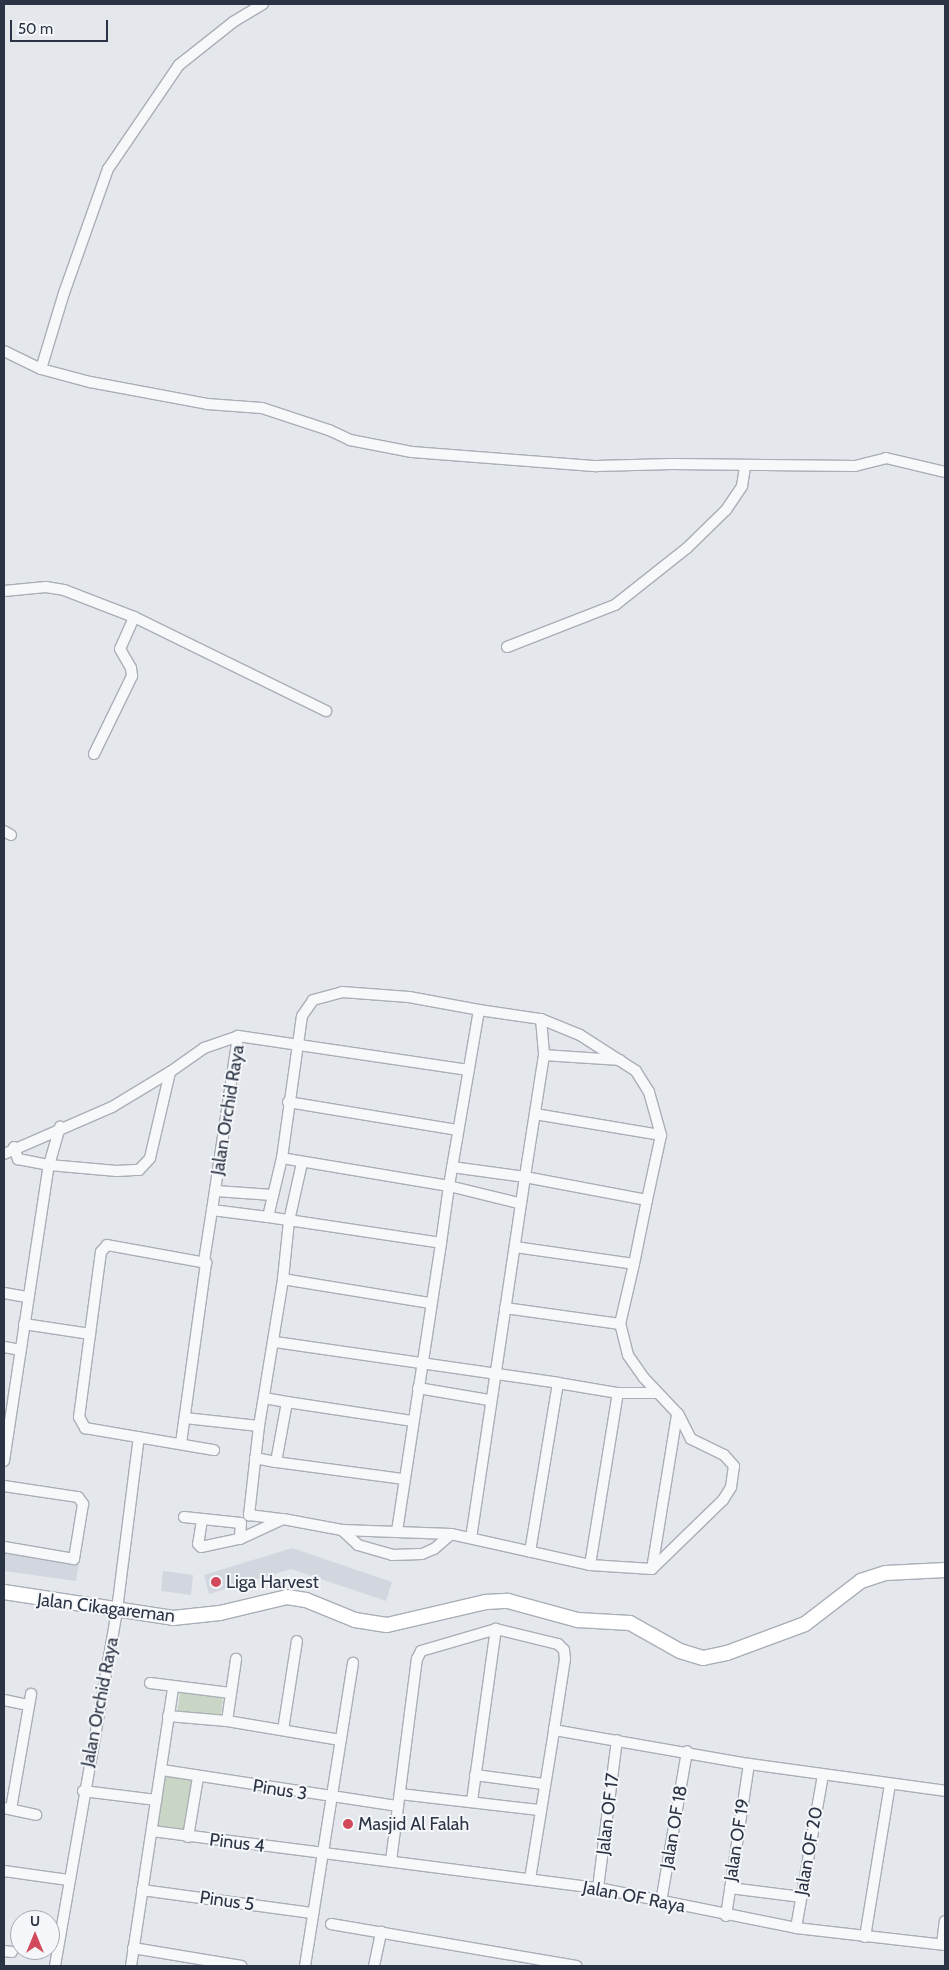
<!DOCTYPE html>
<html>
<head>
<meta charset="utf-8">
<style>
	body { margin:0 }
	#map { position:relative; width:949px; height:1970px; overflow:hidden; background:#e4e7ec; font-family:Cabin,sans-serif }
	div>[style] { position:absolute }
	.built>* { inset:0; background:#d2d6de }
	.green>* { inset:0; background:#c9d6c5 }
	.roads { filter:drop-shadow(1px 0 #a9aeb7) drop-shadow(-1px 0 #a9aeb7) drop-shadow(0 1px #a9aeb7) drop-shadow(0 -1px #a9aeb7) }
	.street>* { height:10px; margin:-5px; padding:0 5px; transform-origin:5px; border-radius:5px; background:#f7f8fa }
	.secondary>* { height:14px; margin:-7px; padding:0 7px; transform-origin:7px; border-radius:7px; background:#fff }
	.dots>* { width:14px; height:14px; translate:-50% -50%; box-sizing:border-box; border:2px solid #f4f6f9; border-radius:50% }
	span { translate:-50% -50%; white-space:nowrap; text-align:center; line-height:1.15; -webkit-text-stroke:4px #f4f6f9; paint-order:stroke }
	.street-label { font-size:18px; color:#2b3445 }
	.poi-label { font-size:18px; color:#2b3445 }
	.left { translate:0 -50%; text-align:left }
	.frame { position:absolute; inset:0; border:5px solid #2b3445; pointer-events:none }
	.north { position:absolute; left:10px; top:1910px; width:50px; height:50px; box-sizing:border-box; background:#f4f6f9; border:1px solid #a4a8b1; border-radius:50%; rotate:0deg; font-size:14px; font-weight:700; line-height:20px; text-align:center; color:#2b3445 }
	.north::after { content:''; display:block; margin:auto; width:18px; height:22px; background:#d1495b; clip-path:polygon(50% 0,100% 100%,50% 72%,0 100%) }
	.scale { position:absolute; left:10px; top:20px; width:98px; height:22px; box-sizing:border-box; border:2px solid #2b3445; border-top:0; padding-left:6px; font-size:15px; line-height:18px; white-space:nowrap; color:#2b3445; -webkit-text-stroke:4px #f4f6f9; paint-order:stroke }
</style>
</head>
<body>
<div id="map">
	<div class="built">
		<div style="clip-path:polygon(292px 1548px,392px 1582px,386px 1601px,291px 1569px,209px 1594px,204px 1575px)"></div>
		<div style="clip-path:polygon(4px 1553px,79px 1563px,76px 1581px,4px 1571px)"></div>
		<div style="clip-path:polygon(163px 1571px,193px 1575px,191px 1595px,161px 1591px)"></div>
	</div>
	<div class="green">
		<div style="clip-path:polygon(180px 1692px,223px 1696px,221px 1716px,177px 1712px)"></div>
		<div style="clip-path:polygon(165px 1775px,194px 1780px,184px 1831px,156px 1828px)"></div>
	</div>
	<div class="roads">
		<div class="street">
			<div style="left:4px;top:351px;width:41px;rotate:25.9deg"></div>
			<div style="left:41px;top:369px;width:51px;rotate:14.9deg"></div>
			<div style="left:90px;top:382px;width:119px;rotate:10.6deg"></div>
			<div style="left:207px;top:404px;width:55px;rotate:4.2deg"></div>
			<div style="left:262px;top:408px;width:71px;rotate:18.2deg"></div>
			<div style="left:329px;top:430px;width:23px;rotate:25deg"></div>
			<div style="left:350px;top:440px;width:63px;rotate:11deg"></div>
			<div style="left:412px;top:452px;width:185px;rotate:4.4deg"></div>
			<div style="left:596px;top:466px;width:76px;rotate:-1.5deg"></div>
			<div style="left:672px;top:464px;width:183px;rotate:0.6deg"></div>
			<div style="left:855px;top:466px;width:32px;rotate:-14deg"></div>
			<div style="left:886px;top:458px;width:61px;rotate:13.3deg"></div>
			<div style="left:41px;top:369px;width:79px;rotate:-73.2deg"></div>
			<div style="left:64px;top:293px;width:132px;rotate:-70.5deg"></div>
			<div style="left:108px;top:169px;width:126px;rotate:-55.7deg"></div>
			<div style="left:179px;top:65px;width:69px;rotate:-38.5deg"></div>
			<div style="left:233px;top:22px;width:35px;rotate:-31deg"></div>
			<div style="left:4px;top:591px;width:42px;rotate:-5.4deg"></div>
			<div style="left:46px;top:587px;width:18px;rotate:9deg"></div>
			<div style="left:64px;top:590px;width:75px;rotate:21.1deg"></div>
			<div style="left:134px;top:617px;width:214px;rotate:26.1deg"></div>
			<div style="left:507px;top:647px;width:116px;rotate:-21.3deg"></div>
			<div style="left:615px;top:605px;width:92px;rotate:-38.4deg"></div>
			<div style="left:687px;top:548px;width:54px;rotate:-44.3deg"></div>
			<div style="left:726px;top:510px;width:29px;rotate:-56deg"></div>
			<div style="left:742px;top:486px;width:20px;rotate:-81deg"></div>
			<div style="left:94px;top:754px;width:87px;rotate:-64deg"></div>
			<div style="left:132px;top:676px;width:8px;rotate:-97deg"></div>
			<div style="left:131px;top:668px;width:22px;rotate:-120deg"></div>
			<div style="left:120px;top:649px;width:35px;rotate:-66deg"></div>
			<div style="left:4px;top:831px;width:8px;rotate:30deg"></div>
			<div style="left:342px;top:992px;width:67px;rotate:4.3deg"></div>
			<div style="left:409px;top:997px;width:71px;rotate:10.5deg"></div>
			<div style="left:479px;top:1010px;width:179px;rotate:99.7deg"></div>
			<div style="left:449px;top:1186px;width:169px;rotate:-170.5deg"></div>
			<div style="left:282px;top:1158px;width:143px;rotate:-82deg"></div>
			<div style="left:302px;top:1016px;width:19px;rotate:-55deg"></div>
			<div style="left:313px;top:1000px;width:30px;rotate:-15deg"></div>
			<div style="left:479px;top:1010px;width:63px;rotate:8.3deg"></div>
			<div style="left:541px;top:1019px;width:36px;rotate:85deg"></div>
			<div style="left:544px;top:1055px;width:123px;rotate:98.9deg"></div>
			<div style="left:525px;top:1177px;width:124px;rotate:10.7deg"></div>
			<div style="left:647px;top:1200px;width:66px;rotate:-77.8deg"></div>
			<div style="left:544px;top:1055px;width:76px;rotate:3.8deg"></div>
			<div style="left:288px;top:1102px;width:171px;rotate:9.4deg"></div>
			<div style="left:535px;top:1114px;width:128px;rotate:9.5deg"></div>
			<div style="left:661px;top:1135px;width:45px;rotate:-105.6deg"></div>
			<div style="left:649px;top:1092px;width:25px;rotate:-122deg"></div>
			<div style="left:636px;top:1071px;width:67px;rotate:-147.3deg"></div>
			<div style="left:580px;top:1035px;width:42px;rotate:-157.7deg"></div>
			<div style="left:14px;top:1147px;width:13px;rotate:72deg"></div>
			<div style="left:18px;top:1159px;width:32px;rotate:11deg"></div>
			<div style="left:49px;top:1165px;width:68px;rotate:5deg"></div>
			<div style="left:117px;top:1171px;width:22px;rotate:-3deg"></div>
			<div style="left:139px;top:1170px;width:16px;rotate:-47deg"></div>
			<div style="left:150px;top:1158px;width:88px;rotate:-76.9deg"></div>
			<div style="left:170px;top:1072px;width:42px;rotate:-35.2deg"></div>
			<div style="left:204px;top:1048px;width:36px;rotate:-19deg"></div>
			<div style="left:4px;top:1154px;width:118px;rotate:-23.5deg"></div>
			<div style="left:112px;top:1107px;width:68px;rotate:-31.1deg"></div>
			<div style="left:452px;top:1167px;width:74px;rotate:7.8deg"></div>
			<div style="left:525px;top:1177px;width:365px;rotate:98.5deg"></div>
			<div style="left:216px;top:1191px;width:56px;rotate:4.1deg"></div>
			<div style="left:212px;top:1210px;width:176px;rotate:-81.5deg"></div>
			<div style="left:238px;top:1036px;width:233px;rotate:8.4deg"></div>
			<div style="left:268px;top:1217px;width:175px;rotate:8.5deg"></div>
			<div style="left:441px;top:1243px;width:58px;rotate:-82deg"></div>
			<div style="left:449px;top:1186px;width:72px;rotate:13.7deg"></div>
			<div style="left:515px;top:1247px;width:120px;rotate:8.1deg"></div>
			<div style="left:634px;top:1264px;width:65px;rotate:-78.5deg"></div>
			<div style="left:204px;top:1261px;width:52px;rotate:-81.1deg"></div>
			<div style="left:212px;top:1210px;width:56px;rotate:7.1deg"></div>
			<div style="left:268px;top:1217px;width:61px;rotate:-76.7deg"></div>
			<div style="left:283px;top:1279px;width:58px;rotate:-84.1deg"></div>
			<div style="left:289px;top:1221px;width:59px;rotate:-77.4deg"></div>
			<div style="left:4px;top:1293px;width:23px;rotate:10deg"></div>
			<div style="left:505px;top:1308px;width:116px;rotate:7.9deg"></div>
			<div style="left:620px;top:1324px;width:62px;rotate:-76.9deg"></div>
			<div style="left:24px;top:1324px;width:67px;rotate:8.6deg"></div>
			<div style="left:90px;top:1334px;width:84px;rotate:97.5deg"></div>
			<div style="left:79px;top:1417px;width:13px;rotate:61deg"></div>
			<div style="left:85px;top:1428px;width:131px;rotate:9.7deg"></div>
			<div style="left:90px;top:1334px;width:83px;rotate:-82.4deg"></div>
			<div style="left:101px;top:1252px;width:9px;rotate:-49deg"></div>
			<div style="left:107px;top:1245px;width:101px;rotate:10.3deg"></div>
			<div style="left:206px;top:1263px;width:182px;rotate:97.9deg"></div>
			<div style="left:275px;top:1342px;width:286px;rotate:8.2deg"></div>
			<div style="left:4px;top:1347px;width:17px;rotate:10deg"></div>
			<div style="left:418px;top:1388px;width:72px;rotate:9.6deg"></div>
			<div style="left:287px;top:1402px;width:126px;rotate:8.6deg"></div>
			<div style="left:185px;top:1418px;width:74px;rotate:6.2deg"></div>
			<div style="left:259px;top:1426px;width:149px;rotate:-80.7deg"></div>
			<div style="left:283px;top:1279px;width:149px;rotate:9.3deg"></div>
			<div style="left:259px;top:1426px;width:90px;rotate:96.4deg"></div>
			<div style="left:249px;top:1515px;width:34px;rotate:7deg"></div>
			<div style="left:255px;top:1458px;width:21px;rotate:11deg"></div>
			<div style="left:276px;top:1462px;width:61px;rotate:-79.6deg"></div>
			<div style="left:287px;top:1402px;width:23px;rotate:-170deg"></div>
			<div style="left:4px;top:1461px;width:299px;rotate:-81.4deg"></div>
			<div style="left:49px;top:1165px;width:40px;rotate:-74deg"></div>
			<div style="left:276px;top:1462px;width:128px;rotate:7.6deg"></div>
			<div style="left:4px;top:1486px;width:75px;rotate:8.5deg"></div>
			<div style="left:78px;top:1497px;width:9px;rotate:54deg"></div>
			<div style="left:83px;top:1504px;width:56px;rotate:99.3deg"></div>
			<div style="left:74px;top:1559px;width:71px;rotate:-170.3deg"></div>
			<div style="left:184px;top:1517px;width:57px;rotate:6deg"></div>
			<div style="left:241px;top:1523px;width:16px;rotate:94deg"></div>
			<div style="left:202px;top:1520px;width:24px;rotate:99deg"></div>
			<div style="left:198px;top:1544px;width:4px;rotate:45deg"></div>
			<div style="left:201px;top:1547px;width:40px;rotate:-12deg"></div>
			<div style="left:240px;top:1539px;width:47px;rotate:-24.9deg"></div>
			<div style="left:283px;top:1519px;width:60px;rotate:10.6deg"></div>
			<div style="left:342px;top:1530px;width:109px;rotate:2.1deg"></div>
			<div style="left:451px;top:1534px;width:142px;rotate:12.6deg"></div>
			<div style="left:590px;top:1565px;width:62px;rotate:3.7deg"></div>
			<div style="left:652px;top:1569px;width:99px;rotate:-44.2deg"></div>
			<div style="left:723px;top:1500px;width:15px;rotate:-58deg"></div>
			<div style="left:731px;top:1487px;width:21px;rotate:-82deg"></div>
			<div style="left:734px;top:1466px;width:15px;rotate:-132deg"></div>
			<div style="left:724px;top:1455px;width:37px;rotate:-154deg"></div>
			<div style="left:691px;top:1439px;width:28px;rotate:-117deg"></div>
			<div style="left:678px;top:1414px;width:50px;rotate:-133.4deg"></div>
			<div style="left:644px;top:1378px;width:28px;rotate:-125deg"></div>
			<div style="left:628px;top:1355px;width:32px;rotate:-104deg"></div>
			<div style="left:342px;top:1530px;width:22px;rotate:43deg"></div>
			<div style="left:358px;top:1545px;width:35px;rotate:16deg"></div>
			<div style="left:392px;top:1555px;width:30px;rotate:-2deg"></div>
			<div style="left:422px;top:1554px;width:13px;rotate:-23deg"></div>
			<div style="left:434px;top:1549px;width:23px;rotate:-41deg"></div>
			<div style="left:397px;top:1531px;width:291px;rotate:-81.3deg"></div>
			<div style="left:530px;top:1552px;width:171px;rotate:-80.6deg"></div>
			<div style="left:558px;top:1383px;width:61px;rotate:9.5deg"></div>
			<div style="left:618px;top:1393px;width:39px"></div>
			<div style="left:590px;top:1565px;width:174px;rotate:-80.8deg"></div>
			<div style="left:652px;top:1569px;width:156px;rotate:-80.8deg"></div>
			<div style="left:150px;top:1683px;width:81px;rotate:7.1deg"></div>
			<div style="left:4px;top:1700px;width:25px;rotate:12deg"></div>
			<div style="left:168px;top:1716px;width:59px;rotate:4.8deg"></div>
			<div style="left:227px;top:1721px;width:115px;rotate:9.5deg"></div>
			<div style="left:227px;top:1721px;width:63px;rotate:-81.7deg"></div>
			<div style="left:283px;top:1730px;width:90px;rotate:-81.1deg"></div>
			<div style="left:162px;top:1770px;width:239px;rotate:8.7deg"></div>
			<div style="left:475px;top:1775px;width:69px;rotate:7.5deg"></div>
			<div style="left:83px;top:1791px;width:74px;rotate:7deg"></div>
			<div style="left:400px;top:1794px;width:140px;rotate:6.6deg"></div>
			<div style="left:472px;top:1801px;width:174px;rotate:-82.1deg"></div>
			<div style="left:4px;top:1808px;width:33px;rotate:12deg"></div>
			<div style="left:11px;top:1809px;width:117px;rotate:-80.1deg"></div>
			<div style="left:152px;top:1831px;width:450px;rotate:7.3deg"></div>
			<div style="left:598px;top:1888px;width:202px;rotate:11.4deg"></div>
			<div style="left:796px;top:1928px;width:150px;rotate:6.5deg"></div>
			<div style="left:188px;top:1837px;width:61px;rotate:-80.5deg"></div>
			<div style="left:391px;top:1861px;width:204px;rotate:-82.7deg"></div>
			<div style="left:417px;top:1659px;width:9px;rotate:-63deg"></div>
			<div style="left:421px;top:1651px;width:78px;rotate:-16.3deg"></div>
			<div style="left:496px;top:1629px;width:64px;rotate:13.6deg"></div>
			<div style="left:558px;top:1644px;width:8px;rotate:45deg"></div>
			<div style="left:564px;top:1650px;width:9px;rotate:84deg"></div>
			<div style="left:565px;top:1659px;width:72px;rotate:98.8deg"></div>
			<div style="left:4px;top:1871px;width:65px;rotate:8deg"></div>
			<div style="left:530px;top:1879px;width:151px;rotate:-80.8deg"></div>
			<div style="left:554px;top:1730px;width:198px;rotate:9.9deg"></div>
			<div style="left:749px;top:1764px;width:198px;rotate:7.8deg"></div>
			<div style="left:598px;top:1888px;width:149px;rotate:-82.7deg"></div>
			<div style="left:730px;top:1888px;width:72px;rotate:7.2deg"></div>
			<div style="left:142px;top:1890px;width:173px;rotate:7.7deg"></div>
			<div style="left:661px;top:1902px;width:153px;rotate:-80.2deg"></div>
			<div style="left:726px;top:1916px;width:154px;rotate:-81.4deg"></div>
			<div style="left:331px;top:1924px;width:249px;rotate:9.7deg"></div>
			<div style="left:796px;top:1928px;width:155px;rotate:-80deg"></div>
			<div style="left:865px;top:1937px;width:154px;rotate:-80.7deg"></div>
			<div style="left:942px;top:1944px;width:23px;rotate:-83deg"></div>
			<div style="left:133px;top:1948px;width:110px;rotate:9.4deg"></div>
			<div style="left:4px;top:1951px;width:8px;rotate:7deg"></div>
			<div style="left:55px;top:1966px;width:361px;rotate:-80.1deg"></div>
			<div style="left:117px;top:1610px;width:174px;rotate:-82.8deg"></div>
			<div style="left:131px;top:1966px;width:282px;rotate:-81.4deg"></div>
			<div style="left:305px;top:1966px;width:307px;rotate:-81deg"></div>
			<div style="left:374px;top:1966px;width:35px;rotate:-78deg"></div>
		</div>
		<div class="secondary">
			<div style="left:4px;top:1592px;width:171px;rotate:8.7deg"></div>
			<div style="left:173px;top:1618px;width:47px;rotate:-6.1deg"></div>
			<div style="left:220px;top:1613px;width:69px;rotate:-13.4deg"></div>
			<div style="left:287px;top:1597px;width:19px;rotate:9deg"></div>
			<div style="left:306px;top:1600px;width:53px;rotate:22.2deg"></div>
			<div style="left:355px;top:1620px;width:32px;rotate:9deg"></div>
			<div style="left:387px;top:1625px;width:102px;rotate:-13.1deg"></div>
			<div style="left:486px;top:1602px;width:22px;rotate:-3deg"></div>
			<div style="left:508px;top:1601px;width:73px;rotate:15.2deg"></div>
			<div style="left:578px;top:1620px;width:52px;rotate:3.3deg"></div>
			<div style="left:630px;top:1623px;width:57px;rotate:29.2deg"></div>
			<div style="left:680px;top:1651px;width:24px;rotate:17deg"></div>
			<div style="left:703px;top:1658px;width:25px;rotate:-12deg"></div>
			<div style="left:727px;top:1653px;width:83px;rotate:-20.4deg"></div>
			<div style="left:805px;top:1624px;width:71px;rotate:-37.5deg"></div>
			<div style="left:861px;top:1581px;width:26px;rotate:-18deg"></div>
			<div style="left:886px;top:1573px;width:59px;rotate:-2.9deg"></div>
		</div>
	</div>
	<div class="dots">
		<div style="left:216px;top:1582px;background:#d1495b"></div>
		<div style="left:348px;top:1824px;background:#d1495b"></div>
	</div>
	<div class="street-label">
		<span style="left:228px;top:1110px;rotate:-81deg">Jalan Orchid Raya</span>
		<span style="left:106px;top:1608px;rotate:7deg">Jalan Cikagareman</span>
		<span style="left:100px;top:1702px;rotate:-79deg">Jalan Orchid Raya</span>
		<span style="left:280px;top:1790px;rotate:9deg">Pinus 3</span>
		<span style="left:608px;top:1814px;rotate:-83deg">Jalan OF 17</span>
		<span style="left:674px;top:1827px;rotate:-80deg">Jalan OF 18</span>
		<span style="left:737px;top:1840px;rotate:-81deg">Jalan OF 19</span>
		<span style="left:237px;top:1843px;rotate:7deg">Pinus 4</span>
		<span style="left:809px;top:1851px;rotate:-80deg">Jalan OF 20</span>
		<span style="left:634px;top:1897px;rotate:11deg">Jalan OF Raya</span>
		<span style="left:227px;top:1901px;rotate:8deg">Pinus 5</span>
	</div>
	<div class="poi-label">
		<span class="left" style="left:226px;top:1582px">Liga Harvest</span>
		<span class="left" style="left:358px;top:1824px">Masjid Al Falah</span>
	</div>
	<div class="frame"></div>
	<div class="north">U</div>
	<div class="scale">50 m</div>
</div>
</body>
</html>
